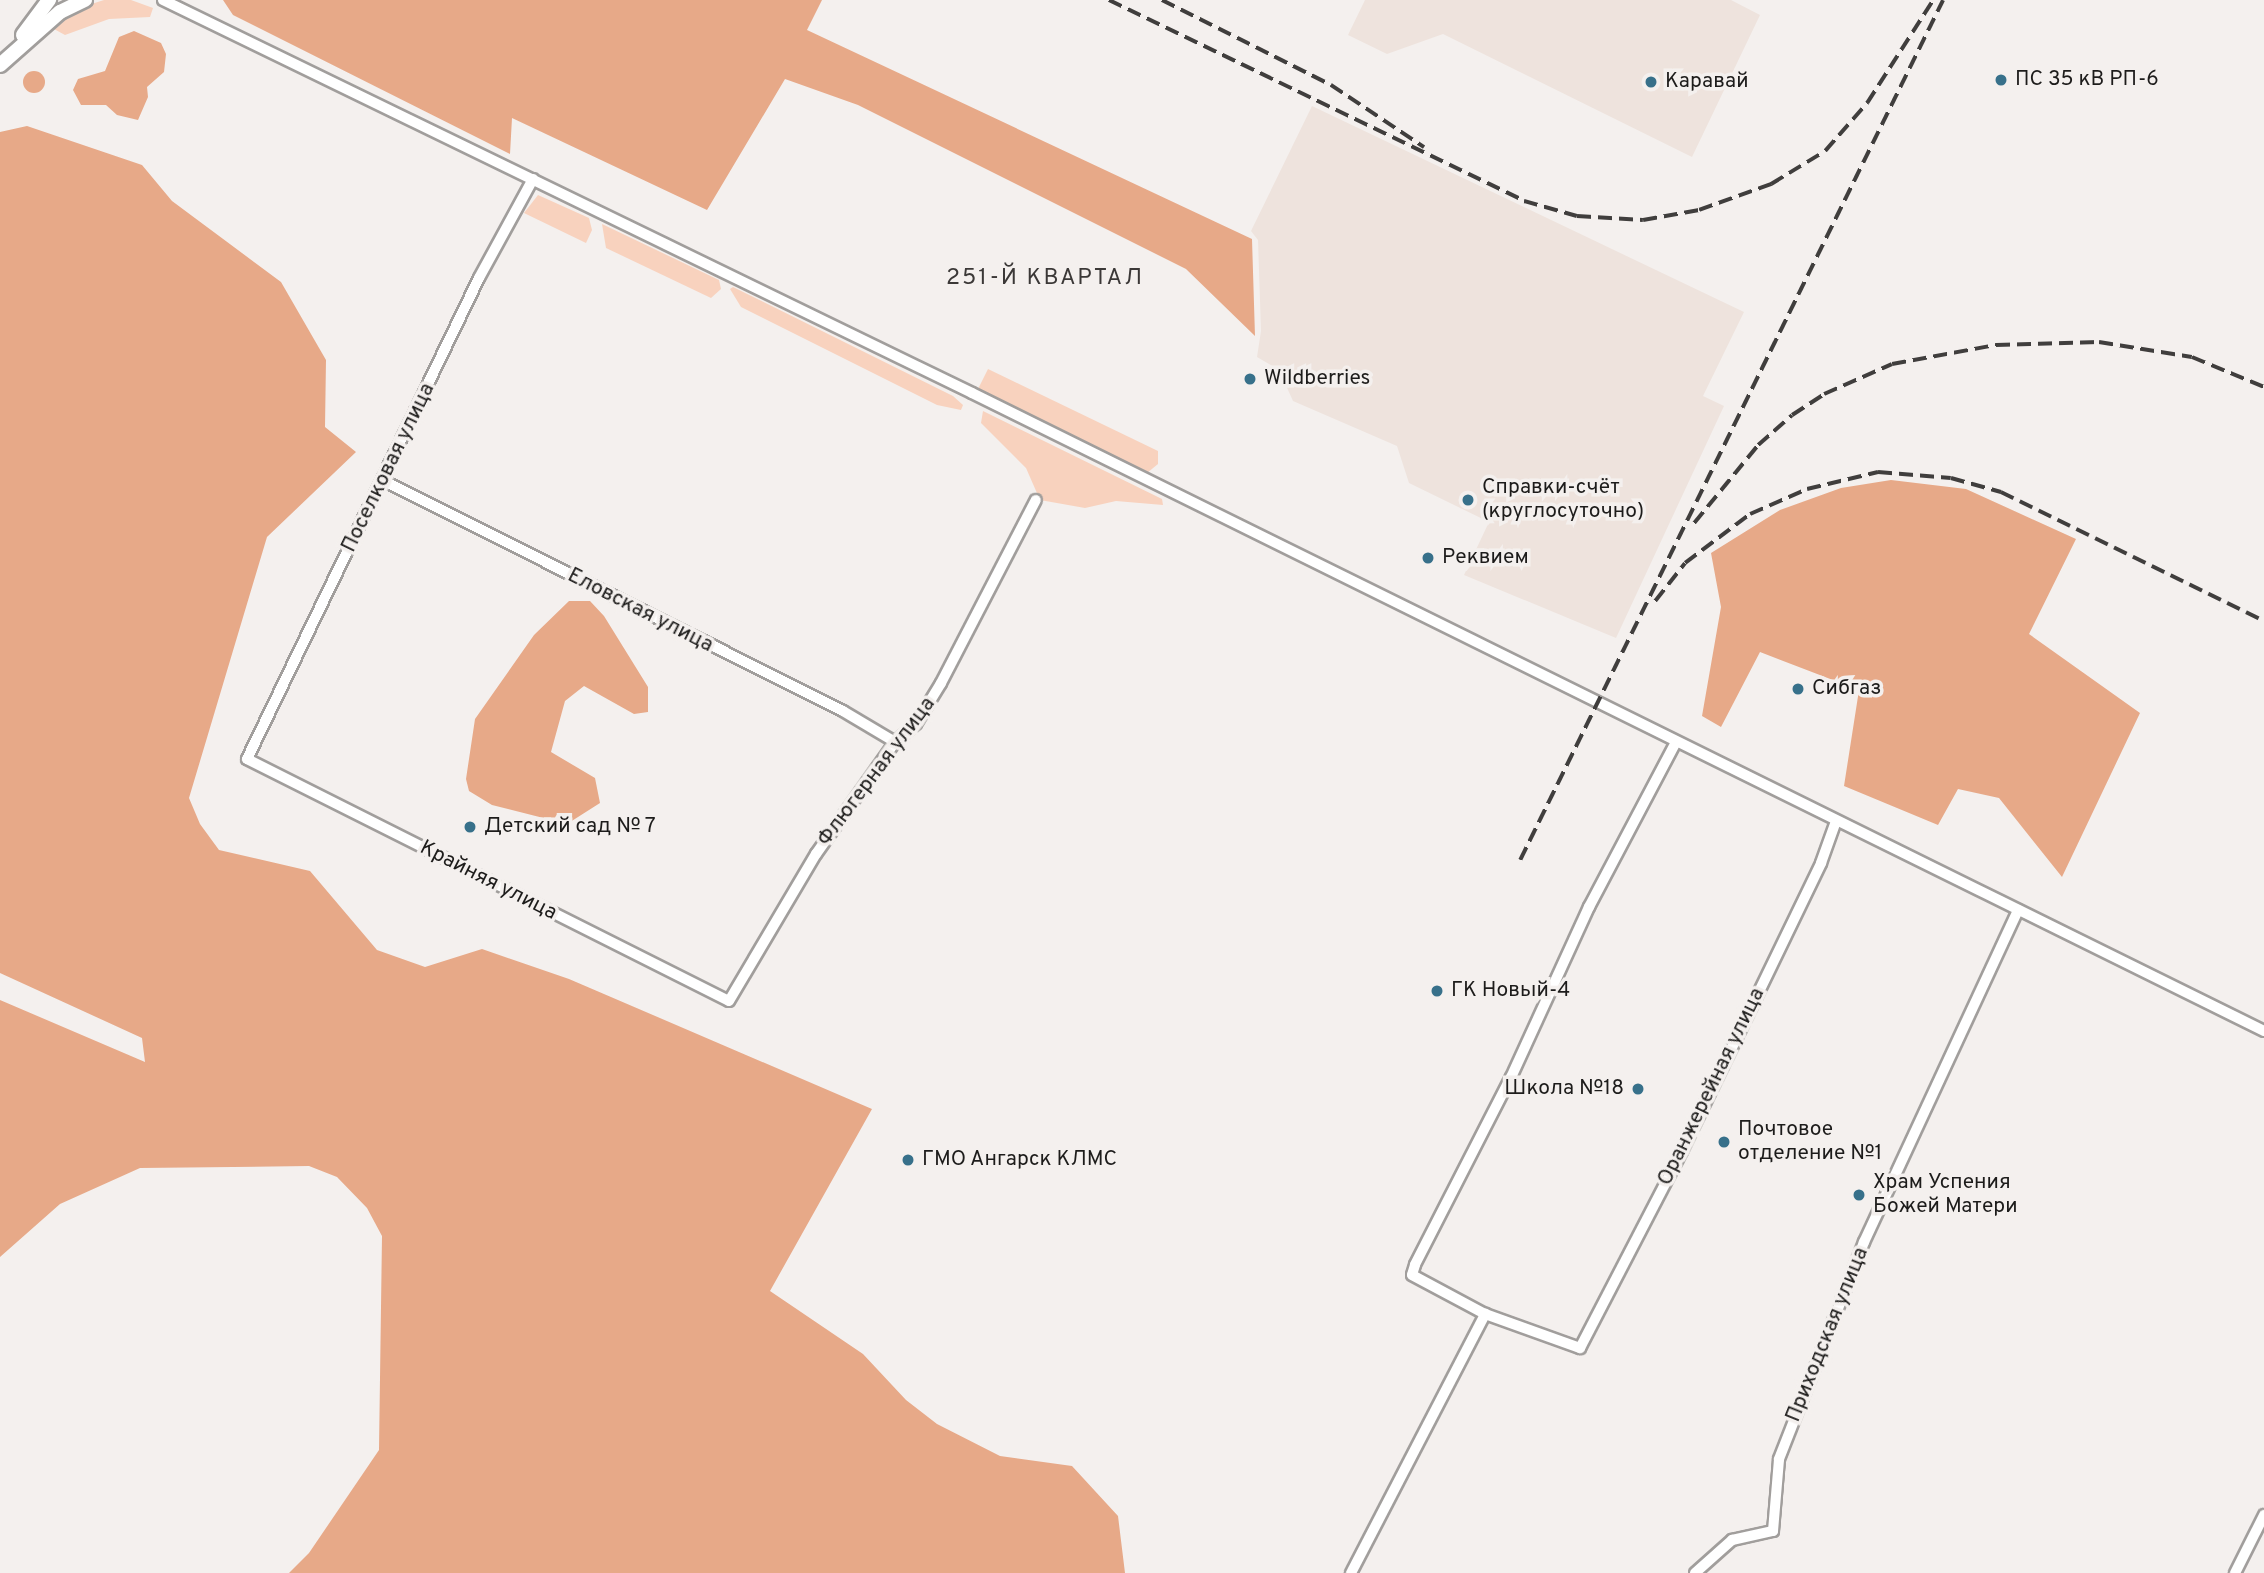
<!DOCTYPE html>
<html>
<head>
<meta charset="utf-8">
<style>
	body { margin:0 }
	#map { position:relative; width:2264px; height:1573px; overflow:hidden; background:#f4f0ee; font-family:Overpass,sans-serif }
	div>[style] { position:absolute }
	.built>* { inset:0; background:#eee3dd }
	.green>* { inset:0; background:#f8d2be }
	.forest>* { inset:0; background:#e7a988 }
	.round { border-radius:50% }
	.roads { filter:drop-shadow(2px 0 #a19e9c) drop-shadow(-2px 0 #a19e9c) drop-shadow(0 2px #a19e9c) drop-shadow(0 -2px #a19e9c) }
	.street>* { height:10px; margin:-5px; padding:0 5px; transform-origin:5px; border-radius:5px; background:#fff }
	.secondary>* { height:14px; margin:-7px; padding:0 7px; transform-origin:7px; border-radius:7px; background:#fff }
	.rail>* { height:3.5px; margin-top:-1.75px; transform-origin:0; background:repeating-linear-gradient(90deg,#403e3d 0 14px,transparent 0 21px) }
	.dots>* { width:19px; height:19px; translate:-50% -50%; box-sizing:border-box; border:4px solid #f4f0ee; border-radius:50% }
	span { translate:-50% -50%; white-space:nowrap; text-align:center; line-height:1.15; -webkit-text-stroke:7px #f4f0ee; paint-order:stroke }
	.poi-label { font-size:21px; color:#1d1c1b }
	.left { translate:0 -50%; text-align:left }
	.right { translate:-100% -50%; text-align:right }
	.street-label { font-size:21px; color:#1d1c1b }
	.neighbourhood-label { font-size:23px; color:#3b3837; letter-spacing:2px }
</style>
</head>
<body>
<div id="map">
	<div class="built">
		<div style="clip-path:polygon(1365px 0,1731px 0,1760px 15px,1692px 157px,1443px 34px,1387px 54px,1348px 35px)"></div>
		<div style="clip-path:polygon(1312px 106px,1744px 312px,1703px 396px,1724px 406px,1616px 638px,1464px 575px,1489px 522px,1409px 483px,1397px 446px,1293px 401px,1279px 370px,1257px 357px,1261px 331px,1258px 240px,1251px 231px)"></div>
	</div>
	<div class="green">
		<div style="clip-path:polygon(104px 0,131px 0,153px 8px,150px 17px,109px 19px,65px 35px,54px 29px,82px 7px)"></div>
		<div style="clip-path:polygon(538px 195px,589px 218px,592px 230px,586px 243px,524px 213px)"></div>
		<div style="clip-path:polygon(602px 224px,719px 280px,721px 289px,711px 298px,606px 248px)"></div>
		<div style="clip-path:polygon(733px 287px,953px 396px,963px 405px,961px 410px,937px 405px,741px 307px,730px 289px)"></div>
		<div style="clip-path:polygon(988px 369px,1158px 451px,1158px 464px,1147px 473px,978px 389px)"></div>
		<div style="clip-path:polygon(983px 411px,1162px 499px,1163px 505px,1116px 501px,1085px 508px,1040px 500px,1026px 468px,981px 423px)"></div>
	</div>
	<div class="forest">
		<div style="clip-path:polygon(223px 0,822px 0,807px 30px,1252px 239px,1255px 336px,1186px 269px,858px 105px,785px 79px,707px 210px,512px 118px,510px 154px,233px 15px)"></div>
		<div style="clip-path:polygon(134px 31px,161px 43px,166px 54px,164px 72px,147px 87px,148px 97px,138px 120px,117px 115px,106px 105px,81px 105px,73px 90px,78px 79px,105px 71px,119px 37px)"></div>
		<div class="round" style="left:23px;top:71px;width:22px;height:22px"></div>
		<div style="clip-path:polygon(27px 126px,142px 165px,172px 201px,281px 282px,326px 360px,325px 427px,356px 452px,267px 537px,189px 798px,200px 824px,219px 850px,310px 871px,377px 950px,425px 967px,482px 949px,569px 979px,872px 1109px,770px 1291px,863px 1354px,906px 1400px,937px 1424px,1000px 1456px,1072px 1466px,1118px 1516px,1125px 1573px,289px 1573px,309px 1553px,379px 1450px,382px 1236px,367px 1208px,337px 1177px,309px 1166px,140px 1168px,60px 1204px,0 1257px,0 1000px,145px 1062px,142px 1038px,0 973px,0 132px)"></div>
		<div style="clip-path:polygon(1891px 480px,1966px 489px,2076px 539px,2029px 634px,2140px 713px,2062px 877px,1999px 798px,1958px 789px,1938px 825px,1844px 786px,1859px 690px,1760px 652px,1721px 727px,1702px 716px,1721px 607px,1711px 553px,1780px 510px,1841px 488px)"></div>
		<div style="clip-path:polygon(569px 601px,590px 601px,604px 616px,648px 687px,648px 712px,634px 714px,584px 686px,565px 701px,551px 752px,595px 778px,600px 803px,567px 824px,492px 805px,469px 791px,466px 779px,475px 719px,534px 635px)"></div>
	</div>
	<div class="roads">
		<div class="street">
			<div style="left:163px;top:0;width:899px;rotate:25.91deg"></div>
			<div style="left:972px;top:393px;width:1441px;rotate:26.28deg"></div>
			<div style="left:533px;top:179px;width:113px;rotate:118.6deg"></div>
			<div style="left:479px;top:278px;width:534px;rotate:115.75deg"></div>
			<div style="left:247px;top:759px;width:539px;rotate:26.66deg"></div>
			<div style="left:729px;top:1001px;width:171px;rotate:-59.4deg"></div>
			<div style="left:816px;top:854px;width:137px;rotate:-54.8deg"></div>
			<div style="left:895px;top:742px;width:28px;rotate:-41deg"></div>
			<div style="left:916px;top:724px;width:48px;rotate:-58.6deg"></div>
			<div style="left:941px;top:683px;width:206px;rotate:-62.6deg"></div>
			<div style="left:384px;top:481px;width:513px;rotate:26.61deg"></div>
			<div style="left:843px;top:711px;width:61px;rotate:30.8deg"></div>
			<div style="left:1676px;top:742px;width:187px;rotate:117.8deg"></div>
			<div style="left:1589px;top:907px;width:187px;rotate:114.6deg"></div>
			<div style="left:1511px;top:1077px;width:211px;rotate:117.1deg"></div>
			<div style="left:1415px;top:1265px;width:10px;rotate:107deg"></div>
			<div style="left:1412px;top:1275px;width:83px;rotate:28.1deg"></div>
			<div style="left:1485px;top:1314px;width:101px;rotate:19.7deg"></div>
			<div style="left:1580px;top:1348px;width:222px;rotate:-62.6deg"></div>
			<div style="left:1682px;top:1151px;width:320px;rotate:-64.2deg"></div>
			<div style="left:1821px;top:863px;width:45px;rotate:-70.3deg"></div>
			<div style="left:1351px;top:1573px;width:292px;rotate:-62.6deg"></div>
			<div style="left:1695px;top:1573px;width:50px;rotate:-41.7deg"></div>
			<div style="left:1732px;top:1540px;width:42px;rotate:-12.4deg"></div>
			<div style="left:1773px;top:1531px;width:72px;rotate:-85.2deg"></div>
			<div style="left:1779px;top:1459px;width:233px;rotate:-68.6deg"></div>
			<div style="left:1864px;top:1242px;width:366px;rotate:-65.1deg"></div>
			<div style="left:2235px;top:1573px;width:65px;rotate:-63.4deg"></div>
		</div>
		<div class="secondary">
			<div style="left:23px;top:35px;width:44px;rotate:-53.4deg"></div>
			<div style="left:0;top:65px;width:80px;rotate:-41.5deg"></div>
			<div style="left:60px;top:12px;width:28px;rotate:-26deg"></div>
		</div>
	</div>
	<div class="rail">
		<div style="left:1109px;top:0;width:461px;rotate:25.8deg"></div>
		<div style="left:1524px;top:201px;width:55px;rotate:15.8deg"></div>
		<div style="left:1577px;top:216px;width:66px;rotate:3.5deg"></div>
		<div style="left:1643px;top:220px;width:57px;rotate:-10.1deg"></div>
		<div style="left:1699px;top:210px;width:77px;rotate:-19.9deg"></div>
		<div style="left:1771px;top:184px;width:63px;rotate:-31.4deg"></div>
		<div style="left:1825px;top:151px;width:64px;rotate:-48.8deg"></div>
		<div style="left:1867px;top:103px;width:122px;rotate:-57.3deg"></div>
		<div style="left:1162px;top:0;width:189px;rotate:26.7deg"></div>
		<div style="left:1331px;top:85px;width:112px;rotate:33.7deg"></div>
		<div style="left:1694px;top:523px;width:101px;rotate:-50.6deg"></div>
		<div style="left:1758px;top:445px;width:45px;rotate:-41.4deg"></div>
		<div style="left:1792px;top:415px;width:38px;rotate:-33deg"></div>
		<div style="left:1824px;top:394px;width:74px;rotate:-23.8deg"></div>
		<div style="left:1892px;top:364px;width:106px;rotate:-10.4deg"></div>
		<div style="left:1996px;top:345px;width:103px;rotate:-1.7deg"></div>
		<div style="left:2099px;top:342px;width:94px;rotate:9.2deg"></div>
		<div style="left:2192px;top:357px;width:78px;rotate:22.6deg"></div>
		<div style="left:1655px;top:601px;width:48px;rotate:-51.7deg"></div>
		<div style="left:1685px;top:563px;width:81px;rotate:-37deg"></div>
		<div style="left:1750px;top:514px;width:62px;rotate:-23.7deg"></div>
		<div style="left:1807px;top:489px;width:73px;rotate:-13.5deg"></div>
		<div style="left:1878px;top:472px;width:73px;rotate:4.7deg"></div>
		<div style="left:1951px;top:478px;width:52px;rotate:15.6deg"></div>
		<div style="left:2001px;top:492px;width:293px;rotate:26.1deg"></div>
		<div style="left:1520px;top:860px;width:958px;rotate:-63.81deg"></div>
	</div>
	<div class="dots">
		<div style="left:2001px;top:80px;background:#37708a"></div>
		<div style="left:1651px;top:82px;background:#37708a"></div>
		<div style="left:1250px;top:379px;background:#37708a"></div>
		<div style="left:1468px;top:500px;background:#37708a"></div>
		<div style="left:1428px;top:558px;background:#37708a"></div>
		<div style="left:1798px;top:689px;background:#37708a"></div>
		<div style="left:470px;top:827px;background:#37708a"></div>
		<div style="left:1437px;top:991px;background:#37708a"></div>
		<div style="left:1638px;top:1089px;background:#37708a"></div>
		<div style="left:1724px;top:1142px;background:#37708a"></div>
		<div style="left:908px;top:1160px;background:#37708a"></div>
		<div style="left:1859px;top:1195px;background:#37708a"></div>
	</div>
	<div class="poi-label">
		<span class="left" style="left:2015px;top:80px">ПС 35 кВ РП-6</span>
		<span class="left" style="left:1665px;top:82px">Каравай</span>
		<span class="left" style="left:1264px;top:379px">Wildberries</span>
		<span class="left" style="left:1482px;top:500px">Справки-счёт<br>(круглосуточно)</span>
		<span class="left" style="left:1442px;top:558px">Реквием</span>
		<span class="left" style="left:1812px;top:689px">Сибгаз</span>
		<span class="left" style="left:484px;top:827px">Детский сад № 7</span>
		<span class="left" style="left:1451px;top:991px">ГК Новый-4</span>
		<span class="right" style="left:1624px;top:1089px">Школа №18</span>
		<span class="left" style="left:1738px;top:1142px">Почтовое<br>отделение №1</span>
		<span class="left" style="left:922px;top:1160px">ГМО Ангарск КЛМС</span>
		<span class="left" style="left:1873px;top:1195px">Храм Успения<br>Божей Матери</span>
	</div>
	<div class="street-label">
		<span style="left:389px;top:468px;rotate:-64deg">Поселковая улица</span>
		<span style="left:640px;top:611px;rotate:27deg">Еловская улица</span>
		<span style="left:877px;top:772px;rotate:-53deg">Флюгерная улица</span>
		<span style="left:488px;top:881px;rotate:27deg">Крайняя улица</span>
		<span style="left:1712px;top:1087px;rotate:-64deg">Оранжерейная улица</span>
		<span style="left:1828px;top:1335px;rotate:-68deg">Приходская улица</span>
	</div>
	<div class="neighbourhood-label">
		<span style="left:1045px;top:279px">251-Й КВАРТАЛ</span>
	</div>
</div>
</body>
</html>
